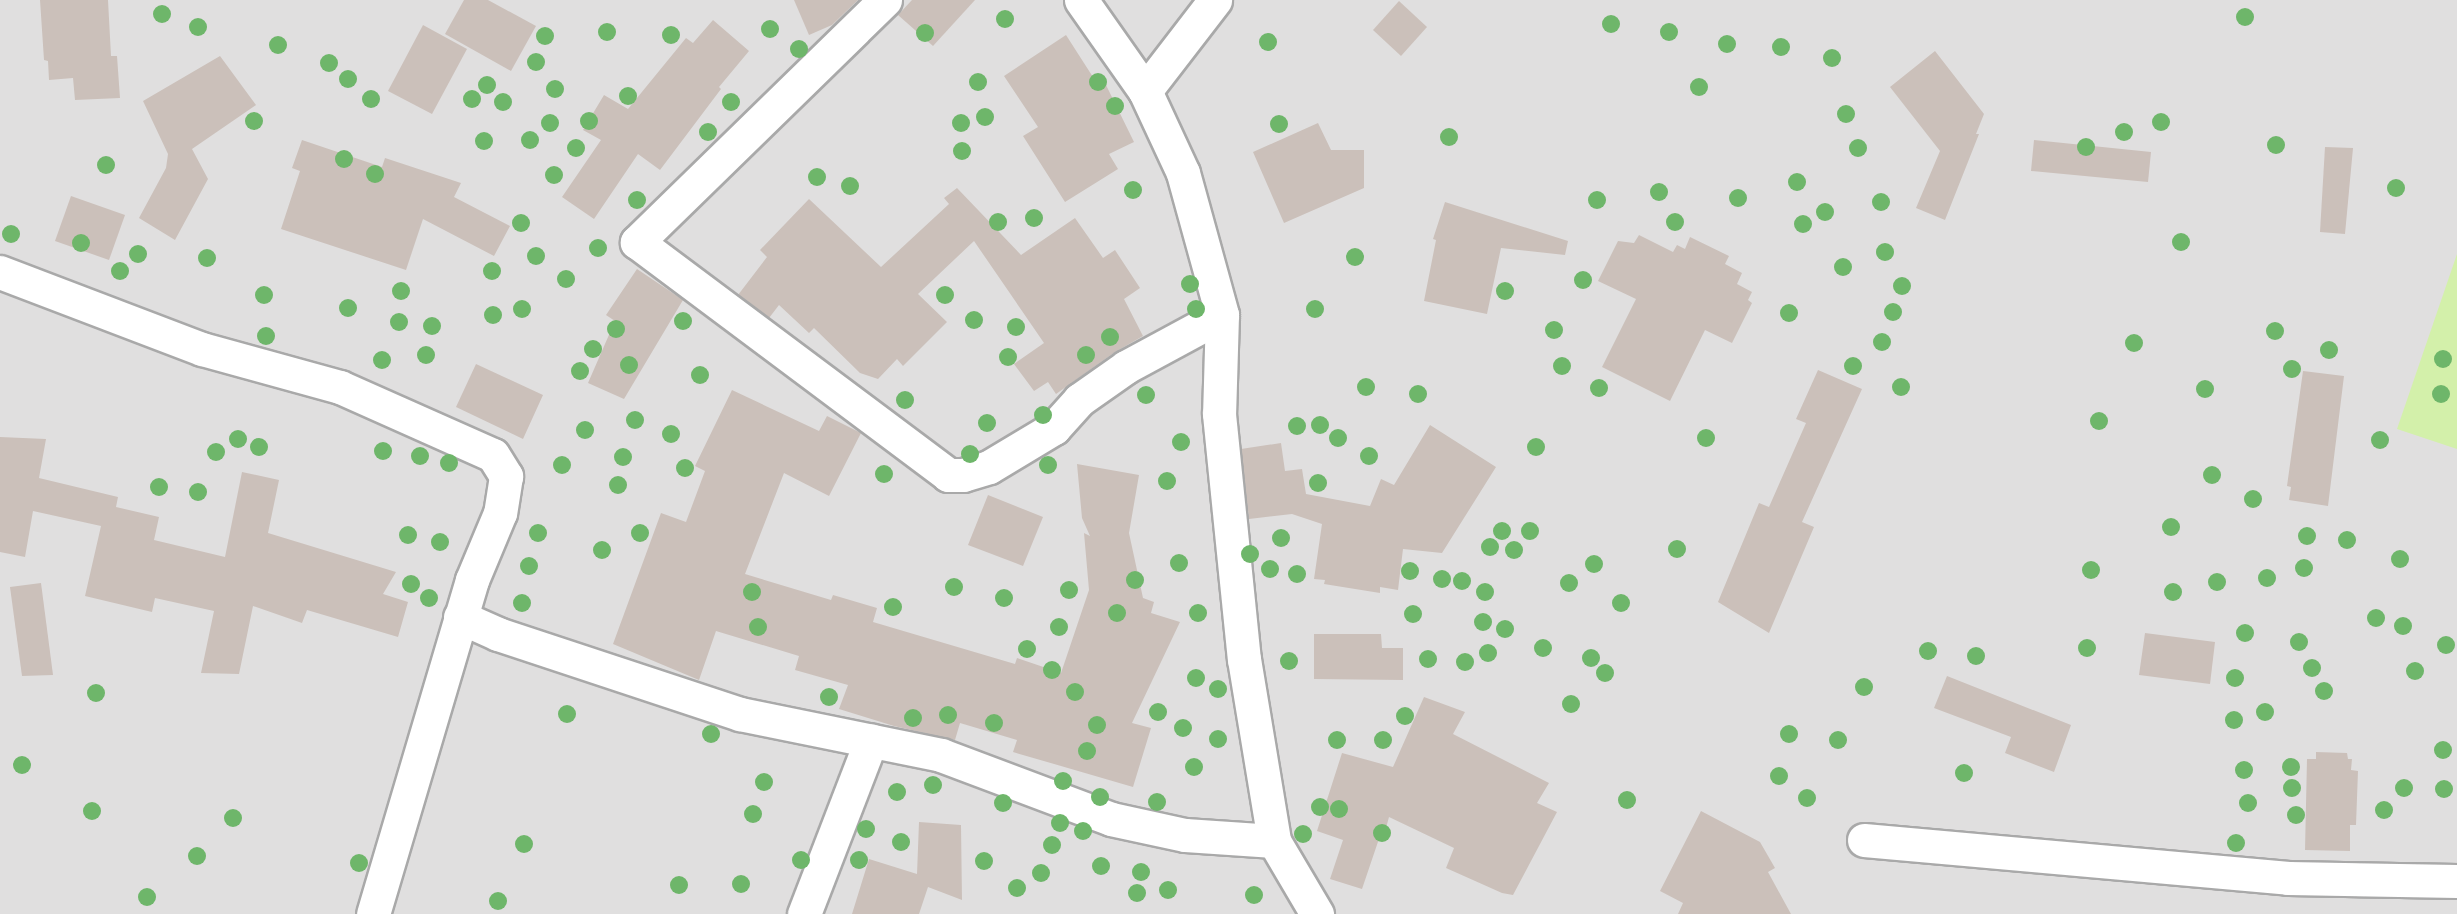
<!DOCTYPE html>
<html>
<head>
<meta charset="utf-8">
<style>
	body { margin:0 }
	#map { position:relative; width:2457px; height:914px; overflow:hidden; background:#f3eee8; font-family:Signika,sans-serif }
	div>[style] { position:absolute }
	.residential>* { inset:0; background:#e0dfdf }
	.grass>* { inset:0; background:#d3f0aa }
	.building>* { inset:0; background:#cbc0ba }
	.roads { filter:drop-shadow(2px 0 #a9a9a9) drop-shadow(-2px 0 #a9a9a9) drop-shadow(0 2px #a9a9a9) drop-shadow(0 -2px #a9a9a9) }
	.minor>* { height:33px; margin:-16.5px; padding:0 16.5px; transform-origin:16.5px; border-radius:16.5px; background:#fff }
	.trees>* { width:18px; height:18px; margin:-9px; border-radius:50%; background:#6eb66a }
	span { translate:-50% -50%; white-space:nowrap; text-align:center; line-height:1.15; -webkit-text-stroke:4.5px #fff; paint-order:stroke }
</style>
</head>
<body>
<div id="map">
	<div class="residential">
		<div style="clip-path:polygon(0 0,2457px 0,2457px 914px,0 914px)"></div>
	</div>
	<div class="grass">
		<div style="clip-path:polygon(2457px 254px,2457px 449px,2397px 429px)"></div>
	</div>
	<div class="building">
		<div style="clip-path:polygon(40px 0,108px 0,111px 56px,117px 56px,120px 98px,75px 100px,73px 78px,49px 80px,48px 61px,44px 60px)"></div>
		<div style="clip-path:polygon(464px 0,488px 0,536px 26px,511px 71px,445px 34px)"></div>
		<div style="clip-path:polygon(794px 0,858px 0,832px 25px,809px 35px)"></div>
		<div style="clip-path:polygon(912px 0,975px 0,933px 46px,898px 15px)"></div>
		<div style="clip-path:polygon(1399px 1px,1427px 27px,1401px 56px,1373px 30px)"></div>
		<div style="clip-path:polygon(713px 20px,749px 51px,719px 87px,721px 89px,660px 170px,638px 154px,594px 219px,562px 197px,601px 140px,583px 130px,604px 95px,628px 109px,686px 38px,693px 43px)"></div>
		<div style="clip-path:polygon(423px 25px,467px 49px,432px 114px,388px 91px)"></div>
		<div style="clip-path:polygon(1066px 35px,1100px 88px,1106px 85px,1134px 142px,1109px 154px,1118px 169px,1065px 202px,1023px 136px,1038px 127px,1004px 76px)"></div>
		<div style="clip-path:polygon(1935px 51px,1984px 114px,1976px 134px,1979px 134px,1945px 220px,1916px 208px,1940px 151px,1890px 87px)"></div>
		<div style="clip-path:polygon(220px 56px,256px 105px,192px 149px,208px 179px,175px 240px,139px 218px,166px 168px,168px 154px,143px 101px)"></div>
		<div style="clip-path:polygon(1318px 123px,1331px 150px,1364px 150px,1364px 188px,1284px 223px,1253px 152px)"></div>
		<div style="clip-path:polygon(302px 140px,382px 167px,385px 158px,461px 183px,454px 197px,510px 226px,494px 256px,423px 219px,406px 270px,281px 229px,300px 171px,292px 168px)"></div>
		<div style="clip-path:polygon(2034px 140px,2151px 152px,2148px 182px,2031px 171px)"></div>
		<div style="clip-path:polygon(2325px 147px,2353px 148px,2345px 234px,2320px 232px)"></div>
		<div style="clip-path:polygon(957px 188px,1021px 255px,1075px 218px,1103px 258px,1115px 250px,1140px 288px,1124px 299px,1143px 336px,1115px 352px,1056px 394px,1048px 382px,1034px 391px,1014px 364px,1044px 343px,974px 241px,918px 294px,947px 322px,903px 366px,897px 359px,878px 379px,860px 373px,814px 328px,809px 333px,779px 305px,769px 318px,738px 295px,767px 257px,760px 250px,809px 199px,881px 267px,949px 204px,944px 198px)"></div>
		<div style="clip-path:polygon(71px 196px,125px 215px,109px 260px,55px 241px)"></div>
		<div style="clip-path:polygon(1445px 202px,1568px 241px,1565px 255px,1501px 248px,1487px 314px,1424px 301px,1436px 240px,1433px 239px)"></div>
		<div style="clip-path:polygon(1639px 235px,1673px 252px,1677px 245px,1685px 249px,1690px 237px,1729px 256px,1725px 264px,1742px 273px,1737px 284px,1752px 292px,1748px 300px,1752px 303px,1732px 343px,1705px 330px,1670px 401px,1602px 367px,1636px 299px,1598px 281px,1618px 241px,1634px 243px)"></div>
		<div style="clip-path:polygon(637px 269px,683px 300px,624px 399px,588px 383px,615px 321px,606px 315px)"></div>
		<div style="clip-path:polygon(476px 364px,543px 395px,523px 439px,456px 407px)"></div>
		<div style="clip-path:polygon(1818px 370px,1862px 389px,1802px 522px,1814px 527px,1769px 633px,1718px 602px,1759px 503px,1769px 507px,1806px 423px,1796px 419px)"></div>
		<div style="clip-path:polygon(2303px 371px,2344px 376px,2328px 506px,2289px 500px,2291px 487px,2287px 486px)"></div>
		<div style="clip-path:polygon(732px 390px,819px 431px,827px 416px,861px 433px,829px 496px,784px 473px,745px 574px,831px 600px,833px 595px,877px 608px,873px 622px,1015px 664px,1017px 658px,1061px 673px,1089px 590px,1084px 533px,1090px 536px,1082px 518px,1077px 464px,1139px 475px,1129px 533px,1143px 598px,1154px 602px,1151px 613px,1180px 622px,1132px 723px,1151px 728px,1133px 787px,1013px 752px,1017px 740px,960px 723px,955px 740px,894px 726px,839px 709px,848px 685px,795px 670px,799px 656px,716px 631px,699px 680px,613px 644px,661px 513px,686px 522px,705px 471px,695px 466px)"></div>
		<div style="clip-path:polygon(1430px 425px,1496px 467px,1442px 553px,1403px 549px,1398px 590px,1380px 587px,1380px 593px,1324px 584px,1325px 580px,1314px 579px,1322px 524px,1292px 514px,1249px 519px,1241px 449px,1281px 443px,1285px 471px,1302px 469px,1306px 494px,1370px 506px,1381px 479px,1394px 485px)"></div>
		<div style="clip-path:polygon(0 437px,46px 439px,39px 478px,118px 497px,116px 507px,159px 517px,154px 540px,225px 557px,242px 472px,279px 480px,268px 533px,396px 572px,383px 594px,408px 602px,398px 637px,307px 610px,302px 623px,253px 606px,239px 674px,201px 673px,214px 611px,155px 598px,152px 612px,85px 596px,101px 526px,33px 511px,25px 557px,0 552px)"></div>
		<div style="clip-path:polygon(988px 495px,1043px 517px,1023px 566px,968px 545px)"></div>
		<div style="clip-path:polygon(41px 583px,53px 675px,22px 676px,10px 587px)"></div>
		<div style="clip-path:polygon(2145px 633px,2215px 642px,2210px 684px,2139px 675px)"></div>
		<div style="clip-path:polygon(1314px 634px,1381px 634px,1382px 648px,1403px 648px,1403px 680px,1314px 679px)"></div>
		<div style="clip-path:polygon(1947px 676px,2071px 725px,2054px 772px,2005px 753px,2011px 737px,1934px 708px)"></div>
		<div style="clip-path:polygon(1424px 697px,1465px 712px,1453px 734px,1549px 783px,1537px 803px,1557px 812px,1513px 895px,1502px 893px,1446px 868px,1454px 848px,1389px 817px,1386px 828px,1383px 827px,1362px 889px,1330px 879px,1343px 840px,1317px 831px,1342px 753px,1393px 767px)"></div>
		<div style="clip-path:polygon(2316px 752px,2347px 753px,2348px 759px,2352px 759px,2351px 770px,2358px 771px,2356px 825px,2350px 825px,2350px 851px,2305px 850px,2307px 759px,2316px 759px)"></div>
		<div style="clip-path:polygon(1701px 811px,1760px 842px,1775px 868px,1768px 872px,1791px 914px,1678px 914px,1683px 903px,1660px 891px)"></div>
		<div style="clip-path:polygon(919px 822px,961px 825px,962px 900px,928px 887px,919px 914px,852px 914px,869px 859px,917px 874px)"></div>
	</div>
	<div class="roads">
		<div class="minor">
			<div style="left:885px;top:0;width:347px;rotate:135.7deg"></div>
			<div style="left:637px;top:242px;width:389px;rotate:36.8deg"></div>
			<div style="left:948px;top:475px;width:15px"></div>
			<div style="left:963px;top:475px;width:27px;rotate:-17deg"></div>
			<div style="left:989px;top:467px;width:76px;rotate:-31deg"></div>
			<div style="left:1054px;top:428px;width:38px;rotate:-48deg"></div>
			<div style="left:1079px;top:400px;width:57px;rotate:-35.1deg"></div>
			<div style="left:1126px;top:367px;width:109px;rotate:-28.4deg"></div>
			<div style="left:1081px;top:0;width:111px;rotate:54.9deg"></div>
			<div style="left:1145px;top:91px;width:90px;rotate:65.1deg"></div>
			<div style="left:1183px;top:173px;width:147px;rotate:74.6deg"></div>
			<div style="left:1222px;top:315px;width:99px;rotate:91.7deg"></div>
			<div style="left:1219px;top:414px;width:246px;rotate:84.2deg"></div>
			<div style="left:1244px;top:659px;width:184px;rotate:80.6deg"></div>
			<div style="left:1274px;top:841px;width:85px;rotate:59.5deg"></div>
			<div style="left:1145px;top:91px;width:115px;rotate:-52.4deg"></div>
			<div style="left:0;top:272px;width:216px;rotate:20.9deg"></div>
			<div style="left:202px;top:349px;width:143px;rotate:15.4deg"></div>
			<div style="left:340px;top:387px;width:167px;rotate:24deg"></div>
			<div style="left:493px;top:455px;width:25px;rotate:58deg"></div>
			<div style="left:506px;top:476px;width:37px;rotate:99deg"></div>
			<div style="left:500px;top:513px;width:73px;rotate:112.7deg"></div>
			<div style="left:472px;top:580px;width:348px;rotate:106.5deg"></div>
			<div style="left:460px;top:617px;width:42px;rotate:24.1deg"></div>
			<div style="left:498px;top:634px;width:255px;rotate:18.3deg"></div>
			<div style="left:740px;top:714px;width:205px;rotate:11.5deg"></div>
			<div style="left:941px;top:755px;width:182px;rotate:20.6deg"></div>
			<div style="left:1111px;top:819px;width:76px;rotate:12.2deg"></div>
			<div style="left:1185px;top:835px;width:89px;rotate:3.9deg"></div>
			<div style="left:1864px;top:840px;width:426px;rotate:5.1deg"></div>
			<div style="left:2288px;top:878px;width:169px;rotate:1deg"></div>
			<div style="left:804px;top:914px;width:186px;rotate:-68.9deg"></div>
		</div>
	</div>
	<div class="trees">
		<div style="left:162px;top:14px"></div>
		<div style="left:2245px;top:17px"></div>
		<div style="left:1005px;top:19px"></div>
		<div style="left:1611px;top:24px"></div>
		<div style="left:198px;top:27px"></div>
		<div style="left:770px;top:29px"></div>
		<div style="left:607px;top:32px"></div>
		<div style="left:1669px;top:32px"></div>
		<div style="left:925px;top:33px"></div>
		<div style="left:671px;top:35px"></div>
		<div style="left:545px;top:36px"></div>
		<div style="left:1268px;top:42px"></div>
		<div style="left:1727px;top:44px"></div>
		<div style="left:278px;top:45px"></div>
		<div style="left:1781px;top:47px"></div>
		<div style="left:799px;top:49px"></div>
		<div style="left:1832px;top:58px"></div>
		<div style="left:536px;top:62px"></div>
		<div style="left:329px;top:63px"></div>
		<div style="left:348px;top:79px"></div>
		<div style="left:978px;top:82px"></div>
		<div style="left:1098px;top:82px"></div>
		<div style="left:487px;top:85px"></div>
		<div style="left:1699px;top:87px"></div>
		<div style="left:555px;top:89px"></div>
		<div style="left:628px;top:96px"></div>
		<div style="left:371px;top:99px"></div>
		<div style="left:472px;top:99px"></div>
		<div style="left:503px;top:102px"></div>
		<div style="left:731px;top:102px"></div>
		<div style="left:1115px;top:106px"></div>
		<div style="left:1846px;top:114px"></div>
		<div style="left:985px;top:117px"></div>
		<div style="left:254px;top:121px"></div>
		<div style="left:589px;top:121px"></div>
		<div style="left:2161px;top:122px"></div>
		<div style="left:550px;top:123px"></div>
		<div style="left:961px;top:123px"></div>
		<div style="left:1279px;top:124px"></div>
		<div style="left:708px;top:132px"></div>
		<div style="left:2124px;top:132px"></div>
		<div style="left:1449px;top:137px"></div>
		<div style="left:530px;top:140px"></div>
		<div style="left:484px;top:141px"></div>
		<div style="left:2276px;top:145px"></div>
		<div style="left:2086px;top:147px"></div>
		<div style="left:576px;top:148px"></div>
		<div style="left:1858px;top:148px"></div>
		<div style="left:962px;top:151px"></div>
		<div style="left:344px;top:159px"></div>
		<div style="left:106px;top:165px"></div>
		<div style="left:375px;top:174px"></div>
		<div style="left:554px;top:175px"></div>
		<div style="left:817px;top:177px"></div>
		<div style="left:1797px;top:182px"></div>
		<div style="left:850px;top:186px"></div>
		<div style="left:2396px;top:188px"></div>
		<div style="left:1133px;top:190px"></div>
		<div style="left:1659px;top:192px"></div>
		<div style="left:1738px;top:198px"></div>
		<div style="left:637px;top:200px"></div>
		<div style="left:1597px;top:200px"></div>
		<div style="left:1881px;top:202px"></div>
		<div style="left:1825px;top:212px"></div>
		<div style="left:1034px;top:218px"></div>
		<div style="left:998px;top:222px"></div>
		<div style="left:1675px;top:222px"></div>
		<div style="left:521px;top:223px"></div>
		<div style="left:1803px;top:224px"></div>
		<div style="left:11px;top:234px"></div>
		<div style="left:2181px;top:242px"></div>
		<div style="left:81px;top:243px"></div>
		<div style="left:598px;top:248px"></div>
		<div style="left:1885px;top:252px"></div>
		<div style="left:138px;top:254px"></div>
		<div style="left:536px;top:256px"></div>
		<div style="left:1355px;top:257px"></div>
		<div style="left:207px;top:258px"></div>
		<div style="left:1843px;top:267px"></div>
		<div style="left:120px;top:271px"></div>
		<div style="left:492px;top:271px"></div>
		<div style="left:566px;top:279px"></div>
		<div style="left:1583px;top:280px"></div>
		<div style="left:1190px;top:284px"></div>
		<div style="left:1902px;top:286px"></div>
		<div style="left:401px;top:291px"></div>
		<div style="left:1505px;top:291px"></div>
		<div style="left:264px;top:295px"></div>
		<div style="left:945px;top:295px"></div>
		<div style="left:348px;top:308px"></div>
		<div style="left:522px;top:309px"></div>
		<div style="left:1196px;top:309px"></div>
		<div style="left:1315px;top:309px"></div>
		<div style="left:1893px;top:312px"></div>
		<div style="left:1789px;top:313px"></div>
		<div style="left:493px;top:315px"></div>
		<div style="left:974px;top:320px"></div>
		<div style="left:683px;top:321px"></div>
		<div style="left:399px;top:322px"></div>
		<div style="left:432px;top:326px"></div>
		<div style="left:1016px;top:327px"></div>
		<div style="left:616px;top:329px"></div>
		<div style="left:1554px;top:330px"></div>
		<div style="left:2275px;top:331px"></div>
		<div style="left:266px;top:336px"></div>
		<div style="left:1110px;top:337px"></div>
		<div style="left:1882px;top:342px"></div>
		<div style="left:2134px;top:343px"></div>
		<div style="left:593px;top:349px"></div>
		<div style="left:2329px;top:350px"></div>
		<div style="left:426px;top:355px"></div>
		<div style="left:1086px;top:355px"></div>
		<div style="left:1008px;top:357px"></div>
		<div style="left:2443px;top:359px"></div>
		<div style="left:382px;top:360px"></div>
		<div style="left:629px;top:365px"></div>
		<div style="left:1562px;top:366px"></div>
		<div style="left:1853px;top:366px"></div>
		<div style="left:2292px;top:369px"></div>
		<div style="left:580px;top:371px"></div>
		<div style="left:700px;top:375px"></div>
		<div style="left:1366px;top:387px"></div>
		<div style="left:1901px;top:387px"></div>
		<div style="left:1599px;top:388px"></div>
		<div style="left:2205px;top:389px"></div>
		<div style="left:1418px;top:394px"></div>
		<div style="left:2441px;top:394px"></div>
		<div style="left:1146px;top:395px"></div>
		<div style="left:905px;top:400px"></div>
		<div style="left:1043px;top:415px"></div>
		<div style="left:635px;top:420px"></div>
		<div style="left:2099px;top:421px"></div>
		<div style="left:987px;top:423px"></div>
		<div style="left:1320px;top:425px"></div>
		<div style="left:1297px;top:426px"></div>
		<div style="left:585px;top:430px"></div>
		<div style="left:671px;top:434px"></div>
		<div style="left:1338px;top:438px"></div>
		<div style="left:1706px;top:438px"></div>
		<div style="left:238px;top:439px"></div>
		<div style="left:2380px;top:440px"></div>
		<div style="left:1181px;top:442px"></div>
		<div style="left:259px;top:447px"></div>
		<div style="left:1536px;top:447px"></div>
		<div style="left:383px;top:451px"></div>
		<div style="left:216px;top:452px"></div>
		<div style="left:970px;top:454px"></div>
		<div style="left:420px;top:456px"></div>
		<div style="left:1369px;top:456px"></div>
		<div style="left:623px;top:457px"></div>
		<div style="left:449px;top:463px"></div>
		<div style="left:562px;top:465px"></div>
		<div style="left:1048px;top:465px"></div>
		<div style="left:685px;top:468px"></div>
		<div style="left:884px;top:474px"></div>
		<div style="left:2212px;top:475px"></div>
		<div style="left:1167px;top:481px"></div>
		<div style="left:1318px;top:483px"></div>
		<div style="left:618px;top:485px"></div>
		<div style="left:159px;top:487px"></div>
		<div style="left:198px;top:492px"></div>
		<div style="left:2253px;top:499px"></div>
		<div style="left:2171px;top:527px"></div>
		<div style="left:1502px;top:531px"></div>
		<div style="left:1530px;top:531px"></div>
		<div style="left:538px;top:533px"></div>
		<div style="left:640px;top:533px"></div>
		<div style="left:408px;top:535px"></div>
		<div style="left:2307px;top:536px"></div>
		<div style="left:1281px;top:538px"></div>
		<div style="left:2347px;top:540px"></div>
		<div style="left:440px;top:542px"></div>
		<div style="left:1490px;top:547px"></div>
		<div style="left:1677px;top:549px"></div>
		<div style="left:602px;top:550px"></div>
		<div style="left:1514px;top:550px"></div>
		<div style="left:1250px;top:554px"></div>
		<div style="left:2400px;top:559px"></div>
		<div style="left:1179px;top:563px"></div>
		<div style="left:1594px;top:564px"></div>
		<div style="left:529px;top:566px"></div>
		<div style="left:2304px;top:568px"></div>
		<div style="left:1270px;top:569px"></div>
		<div style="left:2091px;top:570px"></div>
		<div style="left:1410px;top:571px"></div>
		<div style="left:1297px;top:574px"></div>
		<div style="left:2267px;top:578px"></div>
		<div style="left:1442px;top:579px"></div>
		<div style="left:1135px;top:580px"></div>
		<div style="left:1462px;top:581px"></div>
		<div style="left:2217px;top:582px"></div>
		<div style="left:1569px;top:583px"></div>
		<div style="left:411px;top:584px"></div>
		<div style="left:954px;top:587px"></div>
		<div style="left:1069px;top:590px"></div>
		<div style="left:752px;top:592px"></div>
		<div style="left:1485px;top:592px"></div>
		<div style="left:2173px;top:592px"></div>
		<div style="left:429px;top:598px"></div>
		<div style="left:1004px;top:598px"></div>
		<div style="left:522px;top:603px"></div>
		<div style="left:1621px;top:603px"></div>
		<div style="left:893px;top:607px"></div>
		<div style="left:1117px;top:613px"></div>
		<div style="left:1198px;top:613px"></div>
		<div style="left:1413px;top:614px"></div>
		<div style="left:2376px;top:618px"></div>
		<div style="left:1483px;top:622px"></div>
		<div style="left:2403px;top:626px"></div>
		<div style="left:758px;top:627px"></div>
		<div style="left:1059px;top:627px"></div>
		<div style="left:1505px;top:629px"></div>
		<div style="left:2245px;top:633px"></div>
		<div style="left:2299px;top:642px"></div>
		<div style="left:2446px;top:645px"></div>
		<div style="left:1543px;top:648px"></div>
		<div style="left:2087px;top:648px"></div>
		<div style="left:1027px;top:649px"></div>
		<div style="left:1928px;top:651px"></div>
		<div style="left:1488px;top:653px"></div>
		<div style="left:1976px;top:656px"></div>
		<div style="left:1591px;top:658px"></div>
		<div style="left:1428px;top:659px"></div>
		<div style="left:1289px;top:661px"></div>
		<div style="left:1465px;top:662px"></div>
		<div style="left:2312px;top:668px"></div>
		<div style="left:1052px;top:670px"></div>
		<div style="left:2415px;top:671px"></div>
		<div style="left:1605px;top:673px"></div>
		<div style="left:1196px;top:678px"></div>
		<div style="left:2235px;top:678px"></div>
		<div style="left:1864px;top:687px"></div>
		<div style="left:1218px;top:689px"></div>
		<div style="left:2324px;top:691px"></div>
		<div style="left:1075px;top:692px"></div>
		<div style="left:96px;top:693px"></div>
		<div style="left:829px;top:697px"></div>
		<div style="left:1571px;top:704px"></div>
		<div style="left:1158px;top:712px"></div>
		<div style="left:2265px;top:712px"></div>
		<div style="left:567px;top:714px"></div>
		<div style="left:948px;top:715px"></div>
		<div style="left:1405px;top:716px"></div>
		<div style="left:913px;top:718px"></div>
		<div style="left:2234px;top:720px"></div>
		<div style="left:994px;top:723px"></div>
		<div style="left:1097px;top:725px"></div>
		<div style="left:1183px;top:728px"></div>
		<div style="left:711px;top:734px"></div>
		<div style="left:1789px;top:734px"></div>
		<div style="left:1218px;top:739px"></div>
		<div style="left:1337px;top:740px"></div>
		<div style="left:1383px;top:740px"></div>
		<div style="left:1838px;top:740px"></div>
		<div style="left:2443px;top:750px"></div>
		<div style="left:1087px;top:751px"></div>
		<div style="left:22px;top:765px"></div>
		<div style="left:1194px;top:767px"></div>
		<div style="left:2291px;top:767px"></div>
		<div style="left:2244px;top:770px"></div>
		<div style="left:1964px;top:773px"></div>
		<div style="left:1779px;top:776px"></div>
		<div style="left:1063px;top:781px"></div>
		<div style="left:764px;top:782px"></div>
		<div style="left:933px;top:785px"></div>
		<div style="left:2292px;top:788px"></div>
		<div style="left:2404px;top:788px"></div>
		<div style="left:2444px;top:789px"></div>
		<div style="left:897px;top:792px"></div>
		<div style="left:1100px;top:797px"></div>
		<div style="left:1807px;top:798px"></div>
		<div style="left:1627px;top:800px"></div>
		<div style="left:1157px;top:802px"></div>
		<div style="left:1003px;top:803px"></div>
		<div style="left:2248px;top:803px"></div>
		<div style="left:1320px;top:807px"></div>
		<div style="left:1339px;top:809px"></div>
		<div style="left:2384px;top:810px"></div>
		<div style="left:92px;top:811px"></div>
		<div style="left:753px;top:814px"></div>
		<div style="left:2296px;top:815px"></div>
		<div style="left:233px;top:818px"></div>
		<div style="left:1060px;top:823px"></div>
		<div style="left:866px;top:829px"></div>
		<div style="left:1083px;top:831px"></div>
		<div style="left:1382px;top:833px"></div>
		<div style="left:1303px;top:834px"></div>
		<div style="left:901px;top:842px"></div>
		<div style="left:2236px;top:843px"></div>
		<div style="left:524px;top:844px"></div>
		<div style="left:1052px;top:845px"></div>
		<div style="left:197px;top:856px"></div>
		<div style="left:801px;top:860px"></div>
		<div style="left:859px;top:860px"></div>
		<div style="left:984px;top:861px"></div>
		<div style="left:359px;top:863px"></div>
		<div style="left:1101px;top:866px"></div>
		<div style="left:1141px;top:872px"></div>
		<div style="left:1041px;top:873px"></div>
		<div style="left:741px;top:884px"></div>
		<div style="left:679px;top:885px"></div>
		<div style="left:1017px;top:888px"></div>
		<div style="left:1168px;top:890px"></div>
		<div style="left:1137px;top:893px"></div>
		<div style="left:1254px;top:895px"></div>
		<div style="left:147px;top:897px"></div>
		<div style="left:498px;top:901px"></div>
	</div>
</div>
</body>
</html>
